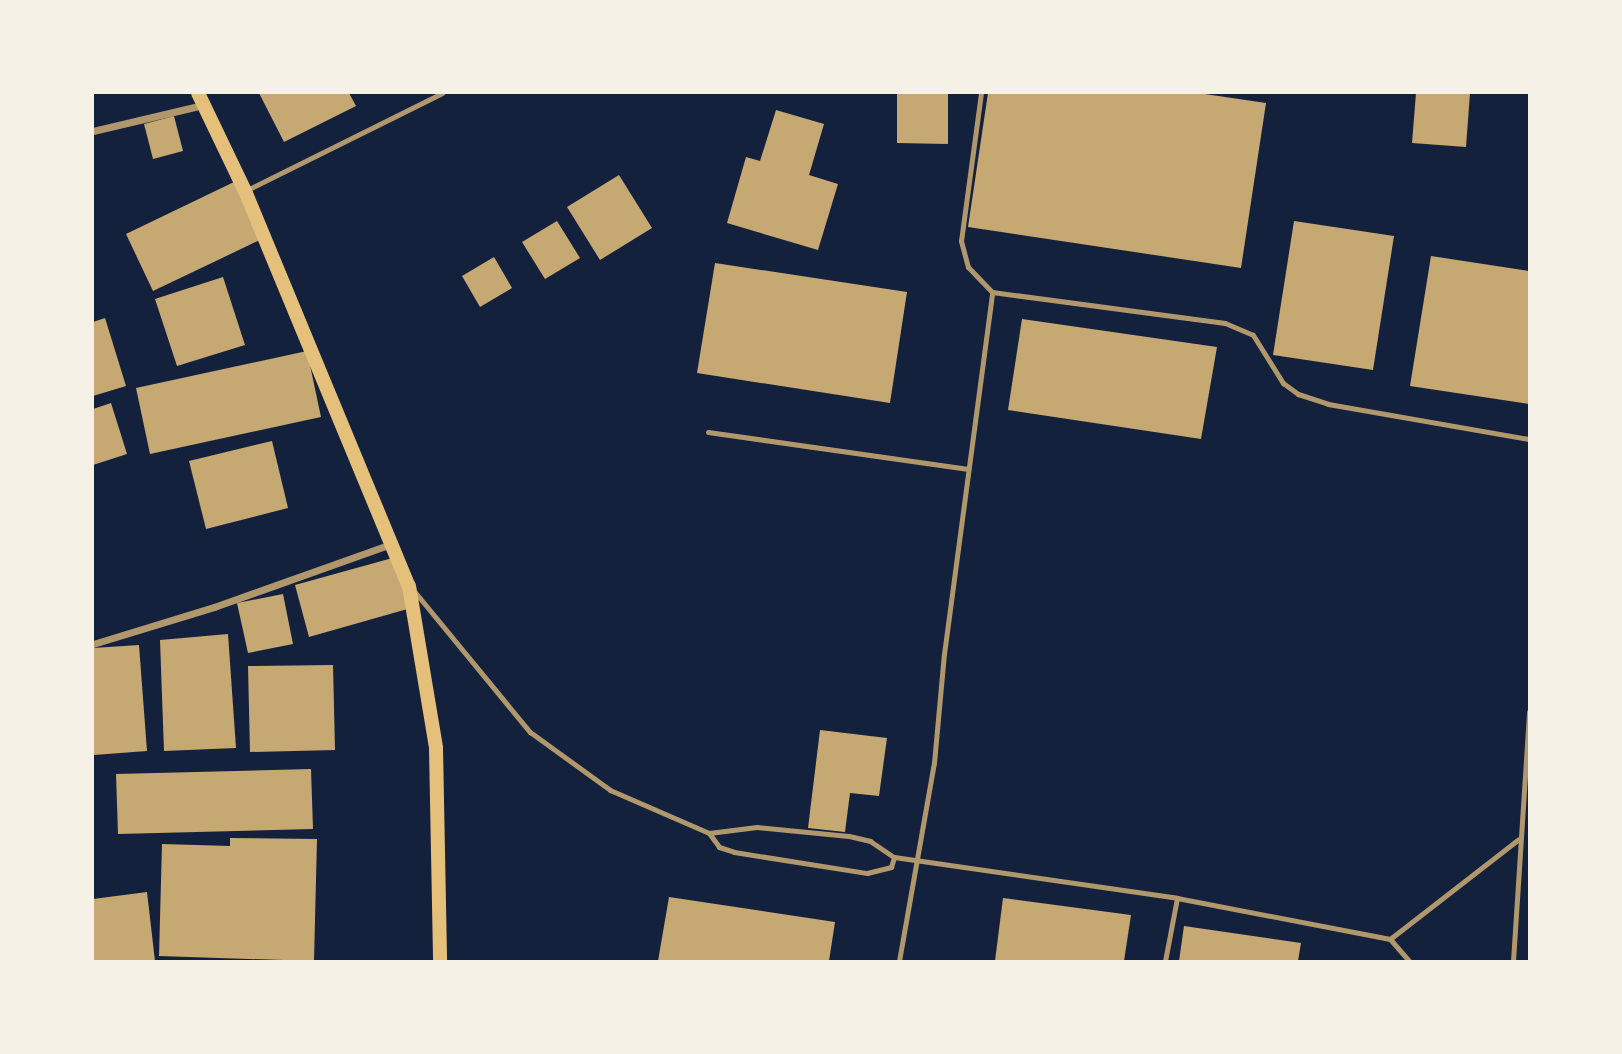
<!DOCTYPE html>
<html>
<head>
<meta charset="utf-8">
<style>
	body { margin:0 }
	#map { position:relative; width:1622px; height:1054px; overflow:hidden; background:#14213d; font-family:"Nunito Sans",sans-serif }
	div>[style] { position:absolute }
	.building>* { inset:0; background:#c6a872 }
	.service>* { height:5px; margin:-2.5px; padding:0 2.5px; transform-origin:2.5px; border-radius:2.5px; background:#b1986c }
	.minor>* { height:7px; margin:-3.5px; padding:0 3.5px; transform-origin:3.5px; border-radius:3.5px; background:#b1986c }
	.secondary>* { height:14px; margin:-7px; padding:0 7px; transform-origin:7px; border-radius:7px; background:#e5c07b }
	span { translate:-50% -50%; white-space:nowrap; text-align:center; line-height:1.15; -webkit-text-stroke:6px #f6f1e7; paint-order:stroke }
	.frame { position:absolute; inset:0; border:94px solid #f6f1e7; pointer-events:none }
</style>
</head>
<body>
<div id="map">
	<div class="building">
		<div style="clip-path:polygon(259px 93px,349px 93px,356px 106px,284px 142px)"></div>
		<div style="clip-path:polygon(897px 93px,948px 93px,948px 144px,897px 143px)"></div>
		<div style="clip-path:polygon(988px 93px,1198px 93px,1266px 103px,1241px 268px,968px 227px)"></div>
		<div style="clip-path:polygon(1416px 93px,1470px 93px,1466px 147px,1412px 143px)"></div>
		<div style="clip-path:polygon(776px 110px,824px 124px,809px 175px,838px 184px,818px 250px,727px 223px,746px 157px,760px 161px)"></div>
		<div style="clip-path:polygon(174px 116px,183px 151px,153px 159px,144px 124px)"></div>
		<div style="clip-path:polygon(619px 175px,652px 228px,600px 260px,567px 207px)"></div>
		<div style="clip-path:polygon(234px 182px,262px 239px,153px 291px,126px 234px)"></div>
		<div style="clip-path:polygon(557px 221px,580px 258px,545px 279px,522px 242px)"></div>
		<div style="clip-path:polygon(1294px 221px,1394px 236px,1373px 370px,1273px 355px)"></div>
		<div style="clip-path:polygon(1431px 256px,1529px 271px,1529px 404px,1410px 386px)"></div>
		<div style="clip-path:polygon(494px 257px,512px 288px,480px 307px,462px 276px)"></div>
		<div style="clip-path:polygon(715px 263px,907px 292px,890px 403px,697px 373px)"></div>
		<div style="clip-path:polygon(223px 277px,245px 345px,177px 366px,155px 299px)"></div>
		<div style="clip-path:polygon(105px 318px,126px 386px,93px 396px,93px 322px)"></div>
		<div style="clip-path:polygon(1022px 319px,1217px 347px,1201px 439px,1008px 410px)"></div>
		<div style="clip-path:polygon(307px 351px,321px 417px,150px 454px,136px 388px)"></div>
		<div style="clip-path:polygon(111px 403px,127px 454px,93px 465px,93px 409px)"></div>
		<div style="clip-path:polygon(272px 441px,288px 508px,206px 529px,189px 461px)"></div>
		<div style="clip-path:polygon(396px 557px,411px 608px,309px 637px,295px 585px)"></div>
		<div style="clip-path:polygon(283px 594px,293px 644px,248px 653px,237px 603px)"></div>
		<div style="clip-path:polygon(228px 634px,236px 748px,164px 751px,160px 640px)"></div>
		<div style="clip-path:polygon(139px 645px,147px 751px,94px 755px,93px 648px)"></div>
		<div style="clip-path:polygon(333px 665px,335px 750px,250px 752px,248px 666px)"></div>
		<div style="clip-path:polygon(820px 730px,887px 738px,879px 796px,850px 793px,845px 832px,808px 828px)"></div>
		<div style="clip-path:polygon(311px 769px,313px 829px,118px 834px,116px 774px)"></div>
		<div style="clip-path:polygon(230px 838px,317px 839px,314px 961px,159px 956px,162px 844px,230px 846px)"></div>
		<div style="clip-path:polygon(147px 892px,155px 961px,93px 961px,93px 899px)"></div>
		<div style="clip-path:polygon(669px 897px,835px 922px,829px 961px,658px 961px)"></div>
		<div style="clip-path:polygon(1003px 898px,1131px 915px,1124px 961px,995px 961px)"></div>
		<div style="clip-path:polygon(1184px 926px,1301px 943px,1298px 961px,1179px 961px)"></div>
	</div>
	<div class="service">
		<div style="left:981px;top:93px;width:149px;rotate:97.7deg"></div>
		<div style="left:961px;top:241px;width:27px;rotate:75deg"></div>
		<div style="left:968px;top:267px;width:35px;rotate:46deg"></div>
		<div style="left:992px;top:292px;width:235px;rotate:7.6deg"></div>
		<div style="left:1225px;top:323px;width:30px;rotate:23deg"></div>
		<div style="left:1253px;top:335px;width:57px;rotate:58deg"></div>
		<div style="left:1283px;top:383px;width:19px;rotate:36deg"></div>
		<div style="left:1298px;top:394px;width:32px;rotate:18deg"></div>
		<div style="left:1328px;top:404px;width:204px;rotate:9.9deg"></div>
		<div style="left:247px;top:190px;width:218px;rotate:-26.4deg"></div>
		<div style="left:708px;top:432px;width:263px;rotate:8.1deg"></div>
		<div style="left:414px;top:591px;width:183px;rotate:50.6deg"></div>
		<div style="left:530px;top:732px;width:99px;rotate:35.9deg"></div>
		<div style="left:610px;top:790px;width:108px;rotate:23.5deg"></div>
		<div style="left:709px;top:833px;width:17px;rotate:54deg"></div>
		<div style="left:719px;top:847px;width:16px;rotate:18deg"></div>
		<div style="left:734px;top:852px;width:135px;rotate:9deg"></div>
		<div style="left:867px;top:873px;width:25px;rotate:-14deg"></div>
		<div style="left:891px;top:867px;width:10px;rotate:-73deg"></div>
		<div style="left:709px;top:833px;width:48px;rotate:-7.1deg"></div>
		<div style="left:757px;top:827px;width:92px;rotate:5.6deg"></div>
		<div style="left:849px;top:836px;width:22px;rotate:13deg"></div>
		<div style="left:870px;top:841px;width:29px;rotate:34deg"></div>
		<div style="left:894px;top:857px;width:286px;rotate:8.2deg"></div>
		<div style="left:1177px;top:898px;width:217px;rotate:10.9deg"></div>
		<div style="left:1390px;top:939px;width:29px;rotate:49deg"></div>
		<div style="left:1390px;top:939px;width:163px;rotate:-37.8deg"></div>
		<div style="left:899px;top:961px;width:201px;rotate:-80deg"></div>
		<div style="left:934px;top:763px;width:109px;rotate:-84.8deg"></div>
		<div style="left:944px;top:654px;width:365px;rotate:-82.4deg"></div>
		<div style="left:1165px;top:961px;width:64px;rotate:-79.2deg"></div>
		<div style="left:1513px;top:961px;width:250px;rotate:-86.3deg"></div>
	</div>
	<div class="minor">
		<div style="left:93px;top:131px;width:113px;rotate:-13.3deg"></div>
		<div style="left:93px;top:644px;width:127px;rotate:-17deg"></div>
		<div style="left:214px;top:607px;width:191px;rotate:-19.6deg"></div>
	</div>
	<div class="secondary">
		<div style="left:198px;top:93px;width:109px;rotate:64.4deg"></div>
		<div style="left:245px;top:191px;width:428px;rotate:67.5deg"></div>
		<div style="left:409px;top:586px;width:164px;rotate:80.5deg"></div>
		<div style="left:436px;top:748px;width:213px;rotate:88.9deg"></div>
	</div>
	<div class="frame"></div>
</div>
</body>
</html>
